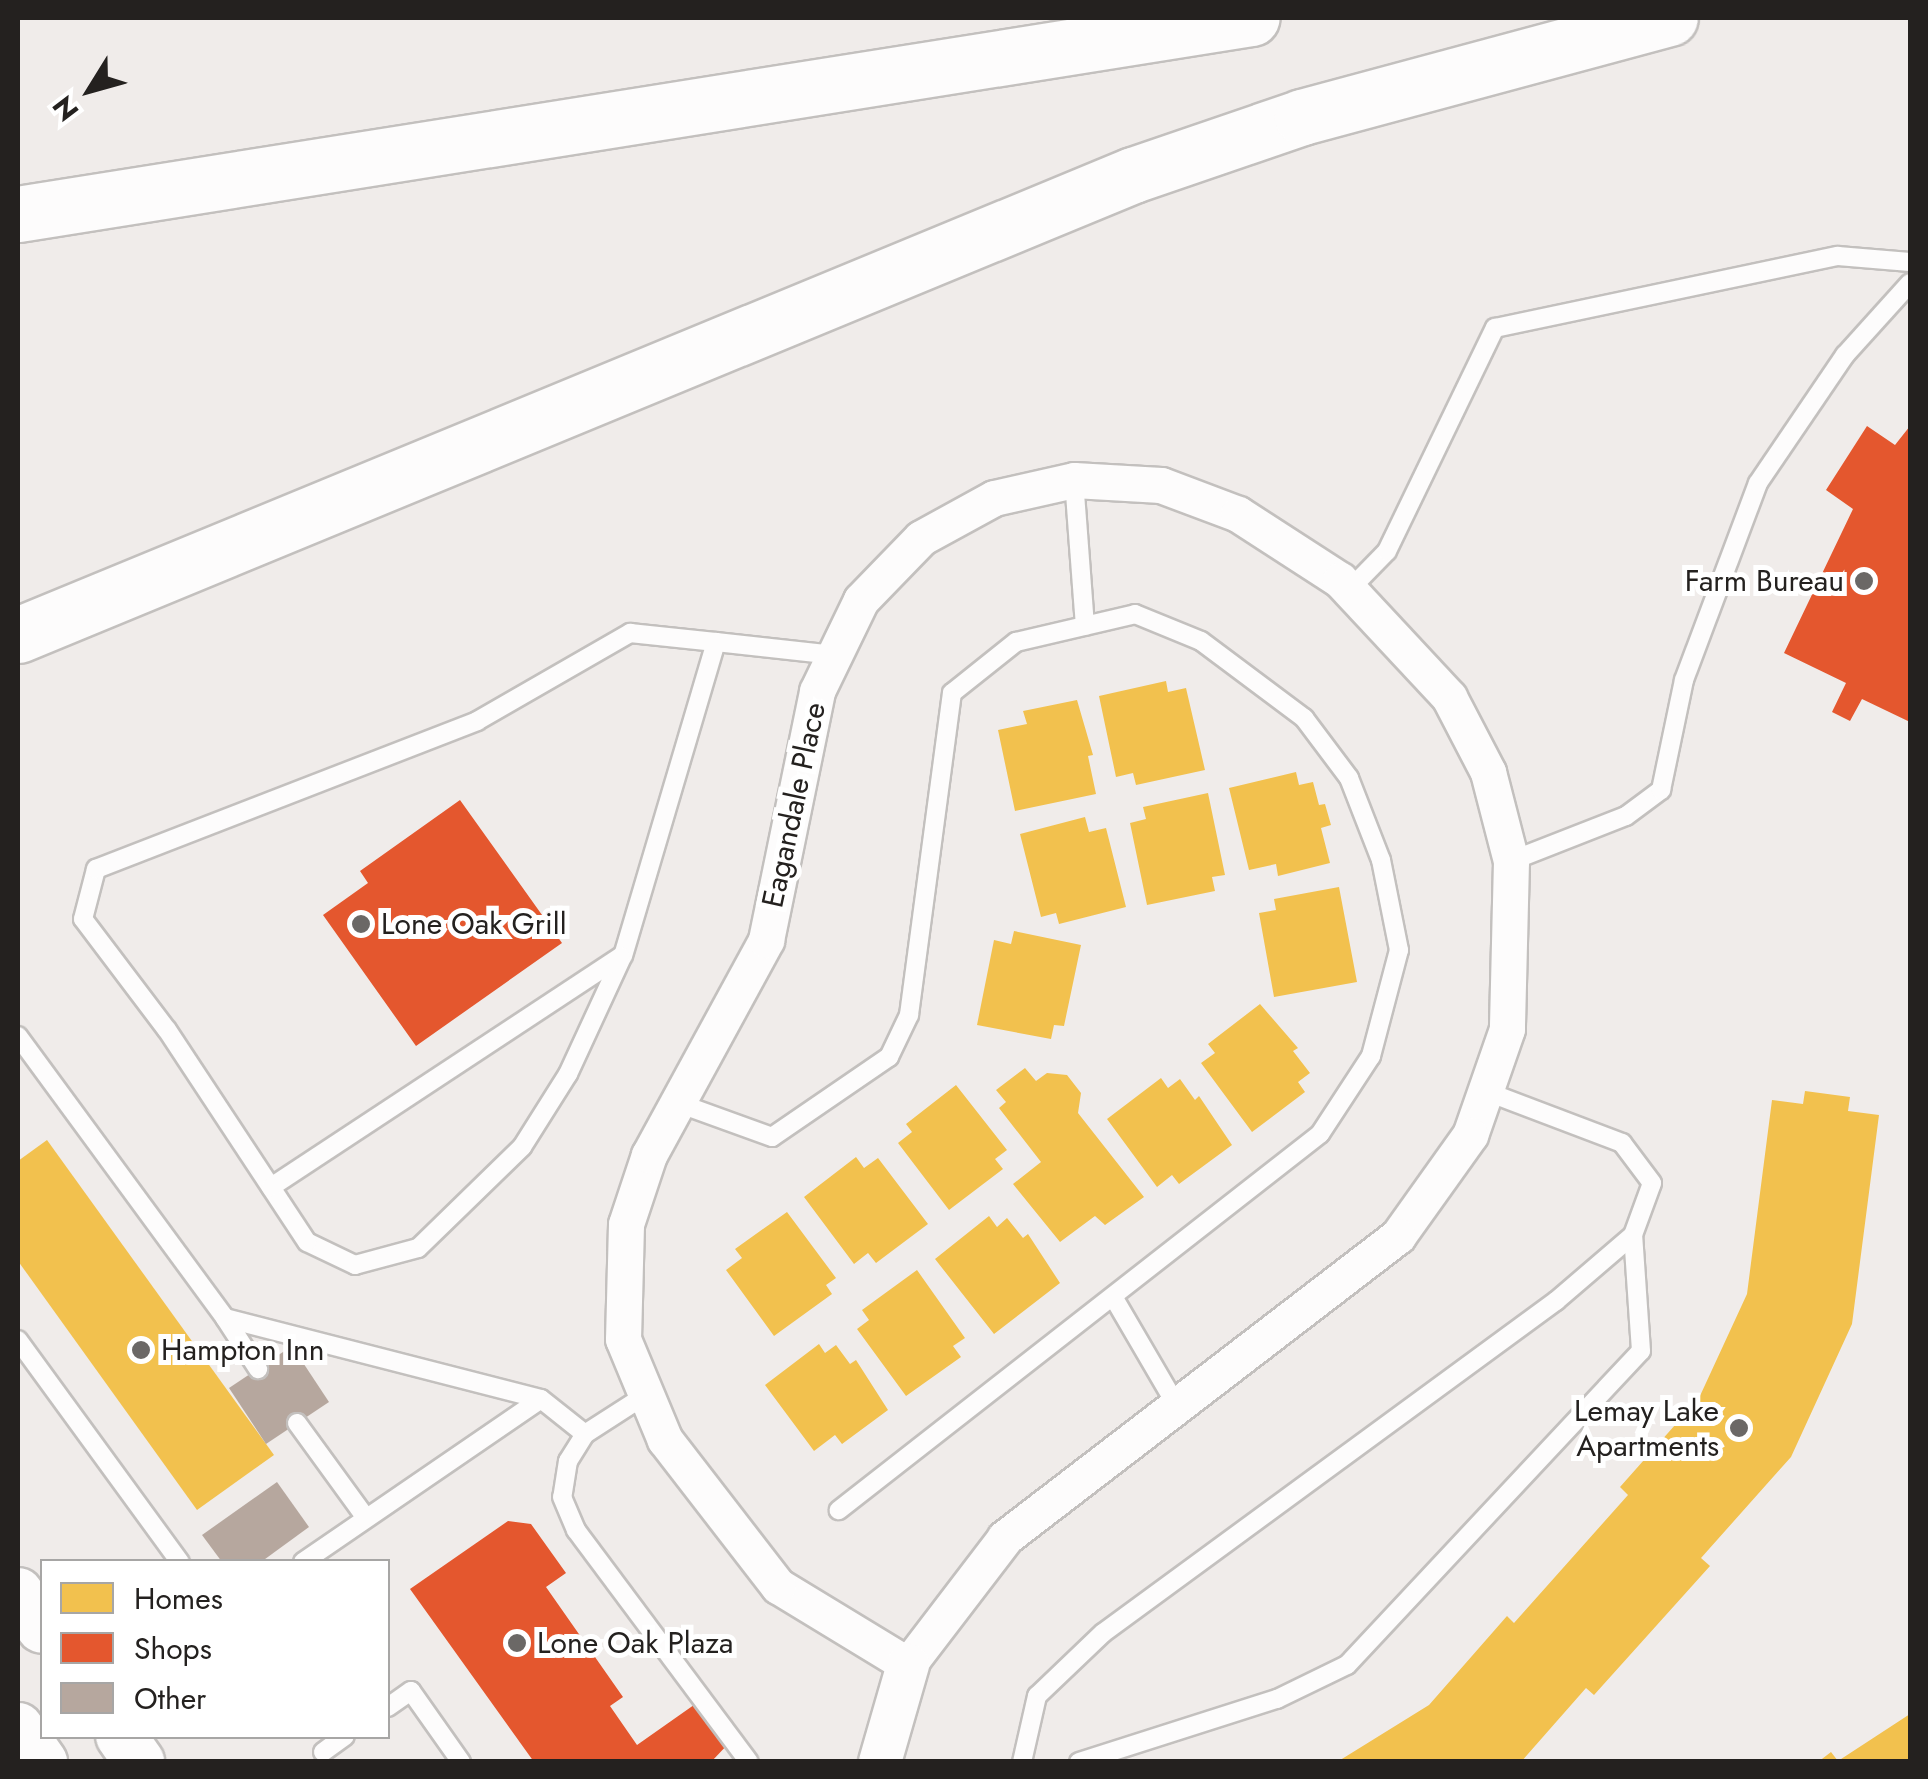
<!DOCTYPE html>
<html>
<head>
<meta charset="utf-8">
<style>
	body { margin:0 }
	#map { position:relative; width:1928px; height:1779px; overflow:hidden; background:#f0ecea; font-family:Jost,sans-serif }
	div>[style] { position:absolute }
	.homes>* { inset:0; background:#f2c14e }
	.shops>* { inset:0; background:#e4572e }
	.building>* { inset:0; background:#b6a79e }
	.roads { filter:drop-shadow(2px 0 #c3c0be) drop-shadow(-2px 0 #c3c0be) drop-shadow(0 2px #c3c0be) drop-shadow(0 -2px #c3c0be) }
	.service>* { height:18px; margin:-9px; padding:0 9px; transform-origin:9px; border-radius:9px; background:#fdfcfc }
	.minor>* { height:35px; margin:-17.5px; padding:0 17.5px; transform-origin:17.5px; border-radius:17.5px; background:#fdfcfc }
	.tertiary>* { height:42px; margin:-21px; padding:0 21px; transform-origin:21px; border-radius:21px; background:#fdfcfc }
	.secondary>* { height:50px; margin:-25px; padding:0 25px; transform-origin:25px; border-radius:25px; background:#fdfcfc }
	.motorway>* { height:55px; margin:-27.5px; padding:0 27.5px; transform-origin:27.5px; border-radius:27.5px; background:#fdfcfc }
	.dots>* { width:28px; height:28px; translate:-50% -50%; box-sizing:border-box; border:5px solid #fff; border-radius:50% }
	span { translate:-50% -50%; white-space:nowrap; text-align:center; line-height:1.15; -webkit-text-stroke:10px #fff; paint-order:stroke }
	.poi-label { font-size:30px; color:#24211f }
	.right { translate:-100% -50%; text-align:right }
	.left { translate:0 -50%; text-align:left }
	.street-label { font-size:30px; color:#24211f }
	.frame { position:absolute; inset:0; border:20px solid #24211f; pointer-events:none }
	.legend { position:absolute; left:40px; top:1559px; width:350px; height:180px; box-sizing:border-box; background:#fff; border:2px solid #a7a6a5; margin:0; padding:12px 18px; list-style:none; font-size:30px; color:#24211f }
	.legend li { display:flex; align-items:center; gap:20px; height:50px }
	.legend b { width:50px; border:2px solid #a7a6a5 }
	.north { position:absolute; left:40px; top:40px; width:100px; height:100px; -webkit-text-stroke:8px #fff; paint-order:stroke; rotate:233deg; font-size:28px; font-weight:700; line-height:40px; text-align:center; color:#24211f }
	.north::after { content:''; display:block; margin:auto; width:35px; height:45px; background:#24211f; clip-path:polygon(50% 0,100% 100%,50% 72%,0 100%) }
</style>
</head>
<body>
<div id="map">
	<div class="homes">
		<div style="clip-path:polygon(1166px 681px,1168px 692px,1186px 688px,1205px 770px,1136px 785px,1133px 773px,1116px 777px,1099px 696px)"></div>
		<div style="clip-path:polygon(1077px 700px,1093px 755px,1088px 756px,1096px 794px,1015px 811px,998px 730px,1027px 724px,1023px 711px)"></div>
		<div style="clip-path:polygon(1296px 772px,1299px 785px,1313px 782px,1319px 805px,1325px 804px,1331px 825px,1321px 828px,1330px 863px,1278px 876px,1276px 864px,1249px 870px,1229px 788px)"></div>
		<div style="clip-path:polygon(1208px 793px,1225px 875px,1212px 877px,1215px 891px,1147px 905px,1130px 823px,1146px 819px,1143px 807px)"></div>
		<div style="clip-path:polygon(1085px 817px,1089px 832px,1106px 828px,1126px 907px,1059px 924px,1056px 913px,1041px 917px,1020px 834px)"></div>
		<div style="clip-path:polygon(1339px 887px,1357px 982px,1274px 997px,1259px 913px,1276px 910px,1274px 899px)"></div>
		<div style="clip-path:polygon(1014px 931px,1081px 945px,1064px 1026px,1054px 1025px,1051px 1039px,977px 1025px,994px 940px,1011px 944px)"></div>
		<div style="clip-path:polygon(1260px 1004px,1298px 1048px,1293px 1051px,1310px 1073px,1298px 1082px,1305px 1092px,1252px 1132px,1201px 1063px,1215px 1053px,1208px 1044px)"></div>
		<div style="clip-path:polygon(1025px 1068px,1036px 1081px,1047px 1073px,1067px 1075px,1081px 1093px,1078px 1113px,1144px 1197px,1105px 1225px,1095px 1216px,1060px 1242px,1013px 1184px,1041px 1162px,999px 1108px,1006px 1102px,996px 1090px)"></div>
		<div style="clip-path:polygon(1161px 1078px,1168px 1088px,1180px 1079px,1195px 1100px,1199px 1096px,1232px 1145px,1179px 1184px,1172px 1175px,1157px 1187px,1107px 1119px)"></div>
		<div style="clip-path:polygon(956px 1085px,1007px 1150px,995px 1159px,1003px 1169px,949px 1210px,898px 1143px,912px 1132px,906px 1124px)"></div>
		<div style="clip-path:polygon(1805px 1091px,1850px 1097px,1848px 1111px,1879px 1115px,1852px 1324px,1791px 1457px,1701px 1558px,1710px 1566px,1594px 1695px,1586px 1688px,1521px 1762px,1337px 1762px,1429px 1705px,1507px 1616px,1514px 1623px,1628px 1495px,1620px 1487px,1699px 1398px,1747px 1294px,1772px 1100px,1803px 1104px)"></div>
		<div style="clip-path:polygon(47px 1140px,274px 1455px,197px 1510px,18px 1261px,18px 1161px)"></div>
		<div style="clip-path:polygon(856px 1157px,864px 1168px,878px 1158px,928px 1224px,876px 1263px,868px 1253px,854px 1264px,804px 1197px)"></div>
		<div style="clip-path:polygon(787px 1212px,836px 1278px,826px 1285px,832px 1294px,774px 1336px,726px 1270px,742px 1258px,735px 1249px)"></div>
		<div style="clip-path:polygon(989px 1216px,997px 1227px,1007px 1218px,1023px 1238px,1028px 1234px,1060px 1283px,994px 1334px,935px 1259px)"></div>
		<div style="clip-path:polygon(917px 1270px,965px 1338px,953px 1346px,961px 1357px,906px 1396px,857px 1329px,869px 1320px,862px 1310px)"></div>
		<div style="clip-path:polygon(819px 1344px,825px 1353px,836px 1345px,850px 1364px,856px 1360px,888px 1410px,842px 1444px,835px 1435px,814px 1451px,765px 1385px)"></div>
		<div style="clip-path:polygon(1910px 1714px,1910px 1762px,1818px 1762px,1831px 1752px,1838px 1761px)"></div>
	</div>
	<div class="shops">
		<div style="clip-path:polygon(1867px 426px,1895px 445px,1910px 426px,1910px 722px,1862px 699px,1850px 721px,1832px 712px,1846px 683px,1784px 653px,1853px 509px,1826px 490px)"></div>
		<div style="clip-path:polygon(460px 800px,562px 943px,416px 1046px,323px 915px,368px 883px,360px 871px)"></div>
		<div style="clip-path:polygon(508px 1521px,531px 1524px,566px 1573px,546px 1587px,623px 1697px,610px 1706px,637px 1745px,701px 1700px,730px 1742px,711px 1762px,534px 1762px,410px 1589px)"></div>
	</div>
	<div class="building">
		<div style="clip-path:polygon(292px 1346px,329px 1402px,266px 1444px,229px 1388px)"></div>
		<div style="clip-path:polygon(277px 1482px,309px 1527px,261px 1562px,222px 1562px,202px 1535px)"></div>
	</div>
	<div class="roads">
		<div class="service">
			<div style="left:1074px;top:480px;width:146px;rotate:85.7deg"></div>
			<div style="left:1349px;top:590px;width:54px;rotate:-45.7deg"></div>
			<div style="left:1387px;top:551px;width:248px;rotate:-64.2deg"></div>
			<div style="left:1495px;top:328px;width:350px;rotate:-11.9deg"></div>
			<div style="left:1838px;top:256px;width:72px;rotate:4.8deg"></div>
			<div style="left:716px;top:642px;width:327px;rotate:106.5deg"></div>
			<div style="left:623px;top:955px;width:131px;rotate:114.8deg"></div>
			<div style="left:568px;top:1074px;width:86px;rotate:122.2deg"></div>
			<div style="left:522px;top:1147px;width:145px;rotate:135.8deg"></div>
			<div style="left:418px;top:1248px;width:65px;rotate:164.9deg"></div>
			<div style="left:355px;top:1265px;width:53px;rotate:-154.4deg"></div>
			<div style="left:307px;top:1242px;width:254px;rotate:-123.4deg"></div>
			<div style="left:167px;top:1030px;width:139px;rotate:-127.1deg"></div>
			<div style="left:83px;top:919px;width:52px;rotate:-75.4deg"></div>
			<div style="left:96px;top:869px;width:409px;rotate:-21.2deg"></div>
			<div style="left:477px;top:721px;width:177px;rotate:-29.9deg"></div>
			<div style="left:630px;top:633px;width:86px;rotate:6deg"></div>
			<div style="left:716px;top:642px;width:119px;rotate:6.3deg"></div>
			<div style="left:1511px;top:861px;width:123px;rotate:-21.4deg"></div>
			<div style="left:1626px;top:816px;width:44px;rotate:-36.6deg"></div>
			<div style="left:1661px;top:790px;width:112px;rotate:-78.2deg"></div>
			<div style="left:1684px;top:680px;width:210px;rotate:-69.4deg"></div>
			<div style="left:1758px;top:483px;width:155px;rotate:-55.8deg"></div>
			<div style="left:1845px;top:355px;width:97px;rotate:-47.9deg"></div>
			<div style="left:18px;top:1036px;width:350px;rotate:53.7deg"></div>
			<div style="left:225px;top:1318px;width:326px;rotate:14.4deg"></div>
			<div style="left:541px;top:1399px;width:56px;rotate:38.5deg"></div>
			<div style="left:678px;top:1103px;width:100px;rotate:19.9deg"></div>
			<div style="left:772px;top:1137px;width:142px;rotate:-34.4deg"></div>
			<div style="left:889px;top:1057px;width:47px;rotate:-64.5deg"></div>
			<div style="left:909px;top:1015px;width:325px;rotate:-82.4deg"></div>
			<div style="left:952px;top:693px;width:82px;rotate:-38.6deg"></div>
			<div style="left:1016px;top:642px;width:122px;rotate:-13.2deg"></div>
			<div style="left:1135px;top:614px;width:71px;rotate:22.2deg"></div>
			<div style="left:1201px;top:641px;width:129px;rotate:36.8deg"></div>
			<div style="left:1304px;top:718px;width:75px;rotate:53.1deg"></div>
			<div style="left:1349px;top:778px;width:88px;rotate:68.7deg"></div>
			<div style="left:1381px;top:860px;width:92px;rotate:78.7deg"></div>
			<div style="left:1399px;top:950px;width:110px;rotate:104.8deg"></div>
			<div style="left:1371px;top:1056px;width:93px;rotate:123.2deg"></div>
			<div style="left:1320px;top:1134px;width:611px;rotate:141.99deg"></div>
			<div style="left:271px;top:1187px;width:419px;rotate:-33.4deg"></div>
			<div style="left:1115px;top:1300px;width:123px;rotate:59.7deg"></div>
			<div style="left:225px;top:1318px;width:61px;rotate:57.1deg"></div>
			<div style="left:18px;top:1340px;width:275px;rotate:53.9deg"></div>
			<div style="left:644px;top:1396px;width:70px;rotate:147.2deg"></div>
			<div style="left:585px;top:1434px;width:32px;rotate:122deg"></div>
			<div style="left:568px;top:1461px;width:36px;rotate:99deg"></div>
			<div style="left:562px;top:1497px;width:36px;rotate:67deg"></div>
			<div style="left:576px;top:1530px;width:289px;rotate:53.3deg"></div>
			<div style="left:297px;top:1423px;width:117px;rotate:54deg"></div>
			<div style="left:303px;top:1562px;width:288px;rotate:-34.4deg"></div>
			<div style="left:388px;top:1707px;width:28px;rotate:-35deg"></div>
			<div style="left:411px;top:1691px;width:87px;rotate:54.8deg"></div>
			<div style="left:323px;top:1752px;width:27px;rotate:-36deg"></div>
			<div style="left:1022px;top:1762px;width:68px;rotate:-77.2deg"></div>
			<div style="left:1037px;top:1696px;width:91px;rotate:-43.7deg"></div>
			<div style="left:1103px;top:1633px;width:562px;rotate:-36.24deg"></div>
			<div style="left:1556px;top:1301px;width:101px;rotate:-40.6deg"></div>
			<div style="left:1633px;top:1235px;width:55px;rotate:-69.9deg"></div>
			<div style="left:1652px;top:1183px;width:50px;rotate:-126.9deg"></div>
			<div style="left:1622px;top:1143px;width:147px;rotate:-159.2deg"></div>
			<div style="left:1079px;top:1762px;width:208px;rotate:-17.7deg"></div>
			<div style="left:1277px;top:1699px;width:78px;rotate:-25.9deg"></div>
			<div style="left:1347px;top:1665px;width:430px;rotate:-46.9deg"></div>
			<div style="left:1641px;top:1351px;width:116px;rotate:-93.9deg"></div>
		</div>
		<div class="minor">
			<div style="left:1074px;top:480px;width:87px;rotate:3.3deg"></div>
			<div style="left:1161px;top:485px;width:82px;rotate:20.6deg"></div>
			<div style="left:1238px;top:514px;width:121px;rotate:32.9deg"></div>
			<div style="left:1340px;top:580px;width:160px;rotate:47deg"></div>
			<div style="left:1449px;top:697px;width:85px;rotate:62.5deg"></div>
			<div style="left:1488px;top:772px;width:92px;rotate:75.5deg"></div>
			<div style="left:1511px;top:861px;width:168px;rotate:91.4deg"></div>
			<div style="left:1507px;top:1029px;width:112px;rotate:109.2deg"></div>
			<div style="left:1470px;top:1135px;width:124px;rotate:125.5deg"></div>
			<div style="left:1398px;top:1236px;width:496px;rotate:142.5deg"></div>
			<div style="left:1005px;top:1538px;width:160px;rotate:127.4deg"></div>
			<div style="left:908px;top:1665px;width:152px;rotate:-148.7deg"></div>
			<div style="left:778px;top:1586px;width:185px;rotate:-127.7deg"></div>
			<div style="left:665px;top:1440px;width:109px;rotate:-112.6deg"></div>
			<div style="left:623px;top:1339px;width:115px;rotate:-88.5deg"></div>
			<div style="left:626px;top:1224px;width:73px;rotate:-71.6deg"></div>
			<div style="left:649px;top:1155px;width:245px;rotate:-61.4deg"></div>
			<div style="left:766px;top:940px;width:254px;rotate:-78.4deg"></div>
			<div style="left:817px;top:691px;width:101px;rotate:-64.2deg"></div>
			<div style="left:861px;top:600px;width:86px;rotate:-45.9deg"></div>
			<div style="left:921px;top:538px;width:83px;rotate:-28.7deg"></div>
			<div style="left:994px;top:498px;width:82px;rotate:-12.7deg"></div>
		</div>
		<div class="tertiary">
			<div style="left:880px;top:1762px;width:101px;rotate:-73.9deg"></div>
		</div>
		<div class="secondary">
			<div style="left:18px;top:1593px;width:42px;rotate:55.6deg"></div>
			<div style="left:18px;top:1728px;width:42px;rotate:54.8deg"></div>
			<div style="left:121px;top:1736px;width:32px;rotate:55deg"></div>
		</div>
		<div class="motorway">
			<div style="left:18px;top:214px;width:1249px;rotate:-9.03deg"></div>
			<div style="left:18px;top:635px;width:1206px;rotate:-22.42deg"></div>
			<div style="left:1133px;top:175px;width:179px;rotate:-18.9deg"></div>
			<div style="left:1302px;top:117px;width:381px;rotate:-15.1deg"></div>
		</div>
	</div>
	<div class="dots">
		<div style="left:1864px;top:581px;background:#6b6866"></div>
		<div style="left:361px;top:924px;background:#6b6866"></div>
		<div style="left:141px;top:1350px;background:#6b6866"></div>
		<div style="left:1739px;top:1428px;background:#6b6866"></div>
		<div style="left:517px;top:1643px;background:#6b6866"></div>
	</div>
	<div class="poi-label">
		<span class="right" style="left:1844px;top:581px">Farm Bureau</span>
		<span class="left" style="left:381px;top:924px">Lone Oak Grill</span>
		<span class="left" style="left:161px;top:1350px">Hampton Inn</span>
		<span class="right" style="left:1719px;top:1428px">Lemay Lake<br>Apartments</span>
		<span class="left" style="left:537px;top:1643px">Lone Oak Plaza</span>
	</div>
	<div class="street-label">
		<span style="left:794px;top:805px;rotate:-78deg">Eagandale Place</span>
	</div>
	<div class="frame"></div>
	<ul class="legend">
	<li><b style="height:28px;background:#f2c14e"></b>Homes</li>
	<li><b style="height:28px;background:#e4572e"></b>Shops</li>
	<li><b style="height:28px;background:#b6a79e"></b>Other</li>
	</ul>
	<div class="north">N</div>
</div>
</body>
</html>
